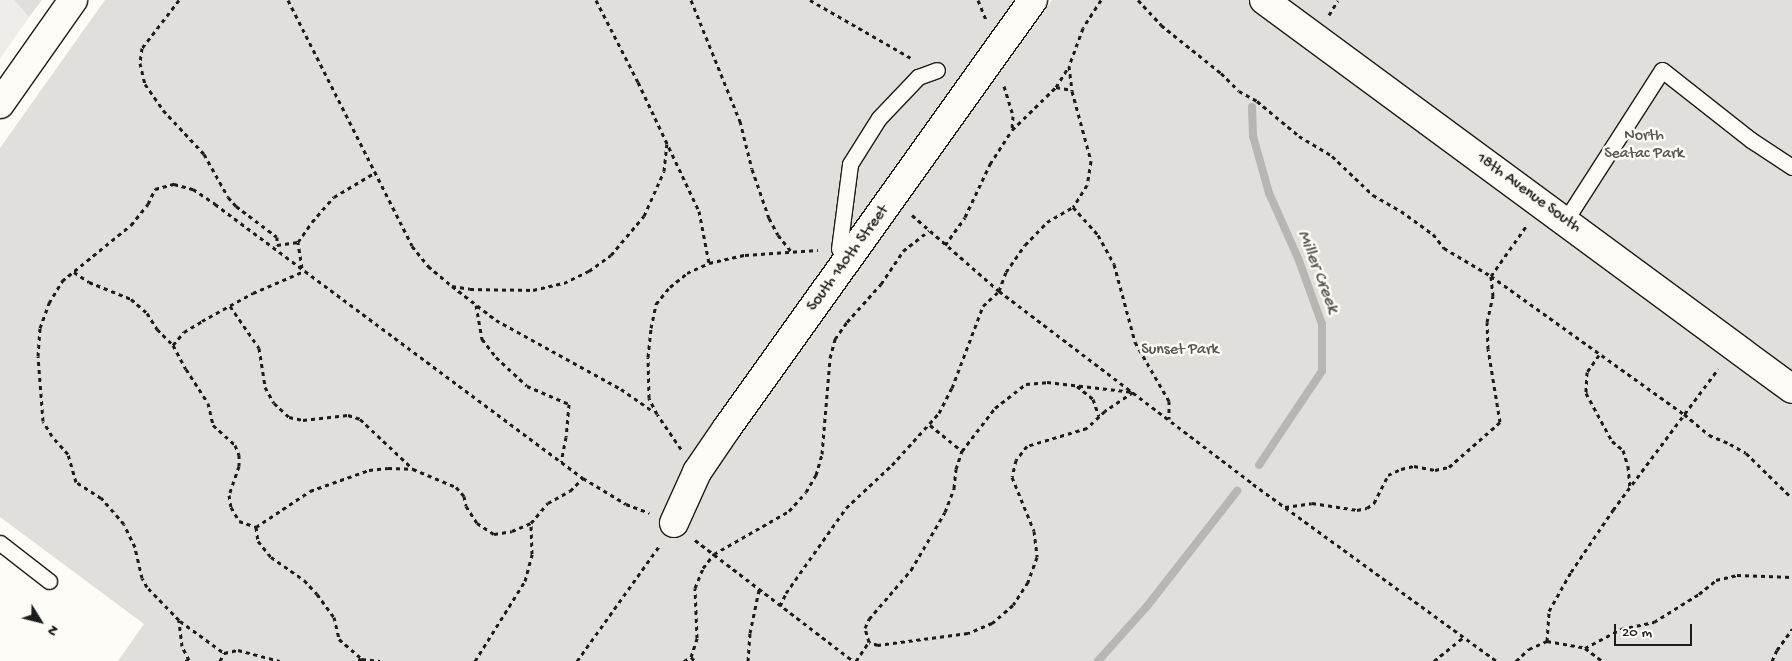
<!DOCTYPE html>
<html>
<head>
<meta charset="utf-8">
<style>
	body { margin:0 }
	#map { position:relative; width:1792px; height:661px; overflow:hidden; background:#fdfcf7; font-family:"Gochi Hand",sans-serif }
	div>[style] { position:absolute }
	.built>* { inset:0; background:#eeede9 }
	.green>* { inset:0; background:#e0dfdb }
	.stream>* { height:8px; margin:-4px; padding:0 4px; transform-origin:4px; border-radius:4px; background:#b7b6b2 }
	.path>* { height:3px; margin-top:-1.5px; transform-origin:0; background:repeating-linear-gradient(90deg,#1c1c1c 0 4px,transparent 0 8px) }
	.roads { filter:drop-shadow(1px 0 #1c1c1c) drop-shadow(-1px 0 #1c1c1c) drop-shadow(0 1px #1c1c1c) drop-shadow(0 -1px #1c1c1c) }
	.lane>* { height:15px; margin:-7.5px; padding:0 7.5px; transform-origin:7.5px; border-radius:7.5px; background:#fdfcf7 }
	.street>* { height:28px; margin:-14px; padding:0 14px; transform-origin:14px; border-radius:14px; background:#fdfcf7 }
	.secondary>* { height:28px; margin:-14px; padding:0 14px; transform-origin:14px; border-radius:14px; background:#fdfcf7 }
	span { translate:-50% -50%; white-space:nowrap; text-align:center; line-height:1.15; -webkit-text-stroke:5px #fdfcf7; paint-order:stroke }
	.park-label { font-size:16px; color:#575655 }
	.street-label { font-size:16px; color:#1c1c1c }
	.water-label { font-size:18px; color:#5a5a58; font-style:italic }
	.north { position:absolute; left:15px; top:596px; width:50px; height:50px; -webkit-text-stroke:4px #fdfcf7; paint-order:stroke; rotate:126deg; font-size:14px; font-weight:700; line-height:20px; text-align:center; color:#1c1c1c }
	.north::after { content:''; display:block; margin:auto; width:18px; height:22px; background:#1c1c1c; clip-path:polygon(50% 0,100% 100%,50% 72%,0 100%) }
	.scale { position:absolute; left:1614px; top:624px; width:78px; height:22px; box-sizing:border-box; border:2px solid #1c1c1c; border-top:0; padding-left:6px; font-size:15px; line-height:18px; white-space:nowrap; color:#1c1c1c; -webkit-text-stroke:4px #fdfcf7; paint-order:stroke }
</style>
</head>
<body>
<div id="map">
	<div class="built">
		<div style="clip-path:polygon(0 0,14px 0,29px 17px,0 59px)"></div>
	</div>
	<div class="green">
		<div style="clip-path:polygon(14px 0,42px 0,29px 17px)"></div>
		<div style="clip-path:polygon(105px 0,1020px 0,783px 337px,801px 350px,1052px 0,1792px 0,1792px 661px,118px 661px,144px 624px,0 517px,0 148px)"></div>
	</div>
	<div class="stream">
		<div style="left:1252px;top:107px;width:29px;rotate:88deg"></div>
		<div style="left:1253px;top:136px;width:59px;rotate:74.3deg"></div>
		<div style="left:1269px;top:193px;width:71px;rotate:66deg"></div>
		<div style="left:1298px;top:258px;width:70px;rotate:70deg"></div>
		<div style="left:1322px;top:324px;width:47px;rotate:90deg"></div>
		<div style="left:1322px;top:371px;width:113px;rotate:123.8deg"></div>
		<div style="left:1098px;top:661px;width:75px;rotate:-48.2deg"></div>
		<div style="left:1148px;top:605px;width:145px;rotate:-52deg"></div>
	</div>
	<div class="path">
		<div style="left:179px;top:0;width:61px;rotate:127.6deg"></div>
		<div style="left:142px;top:48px;width:15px;rotate:98deg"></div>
		<div style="left:140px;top:63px;width:22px;rotate:77deg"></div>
		<div style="left:145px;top:84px;width:32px;rotate:55deg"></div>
		<div style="left:163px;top:110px;width:60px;rotate:47deg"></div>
		<div style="left:204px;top:154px;width:49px;rotate:60.8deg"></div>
		<div style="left:228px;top:197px;width:12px;rotate:48deg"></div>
		<div style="left:236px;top:206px;width:51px;rotate:37.1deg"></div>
		<div style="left:277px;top:237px;width:8px;rotate:90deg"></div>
		<div style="left:288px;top:0;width:275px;rotate:63.2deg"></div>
		<div style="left:412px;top:246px;width:26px;rotate:51deg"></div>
		<div style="left:428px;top:266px;width:31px;rotate:40deg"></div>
		<div style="left:452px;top:286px;width:18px;rotate:9deg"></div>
		<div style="left:470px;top:289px;width:63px;rotate:0.9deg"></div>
		<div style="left:533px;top:290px;width:32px;rotate:-13deg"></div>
		<div style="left:564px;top:283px;width:28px;rotate:-26deg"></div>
		<div style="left:589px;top:271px;width:27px;rotate:-36deg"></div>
		<div style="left:611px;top:255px;width:51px;rotate:-49.8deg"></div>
		<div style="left:644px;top:216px;width:49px;rotate:-66deg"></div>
		<div style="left:664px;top:171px;width:27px;rotate:-84deg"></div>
		<div style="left:596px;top:0;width:92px;rotate:62.9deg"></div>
		<div style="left:638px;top:82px;width:143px;rotate:64.7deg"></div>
		<div style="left:699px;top:211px;width:53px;rotate:79.1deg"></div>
		<div style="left:691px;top:0;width:131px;rotate:68deg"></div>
		<div style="left:740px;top:121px;width:49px;rotate:76deg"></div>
		<div style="left:752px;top:169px;width:52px;rotate:70.9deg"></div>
		<div style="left:769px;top:218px;width:19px;rotate:62deg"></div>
		<div style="left:778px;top:235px;width:22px;rotate:51deg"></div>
		<div style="left:810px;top:0;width:116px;rotate:29.9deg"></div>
		<div style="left:978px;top:0;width:22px;rotate:68deg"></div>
		<div style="left:1101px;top:0;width:33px;rotate:123deg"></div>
		<div style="left:1083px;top:28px;width:40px;rotate:110.2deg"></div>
		<div style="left:1069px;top:66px;width:25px;rotate:83deg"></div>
		<div style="left:1072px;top:91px;width:73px;rotate:74.8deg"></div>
		<div style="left:1091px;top:161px;width:24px;rotate:99deg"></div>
		<div style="left:1087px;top:185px;width:26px;rotate:122deg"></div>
		<div style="left:1073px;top:207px;width:38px;rotate:48deg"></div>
		<div style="left:1098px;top:235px;width:33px;rotate:61deg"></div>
		<div style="left:1114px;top:264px;width:81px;rotate:74.9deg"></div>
		<div style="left:1135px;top:342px;width:68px;rotate:60deg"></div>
		<div style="left:1169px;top:401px;width:18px;rotate:90deg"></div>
		<div style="left:1138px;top:0;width:34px;rotate:47deg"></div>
		<div style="left:1161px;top:25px;width:77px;rotate:38.7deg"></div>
		<div style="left:1221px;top:73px;width:25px;rotate:45deg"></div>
		<div style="left:1239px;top:91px;width:21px;rotate:29deg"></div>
		<div style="left:1257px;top:101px;width:55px;rotate:39.8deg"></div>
		<div style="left:1299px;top:136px;width:39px;rotate:31deg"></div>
		<div style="left:1332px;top:156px;width:57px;rotate:43.6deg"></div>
		<div style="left:1373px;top:195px;width:32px;rotate:30deg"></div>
		<div style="left:1401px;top:211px;width:39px;rotate:36deg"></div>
		<div style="left:1433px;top:234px;width:18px;rotate:52deg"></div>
		<div style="left:1444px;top:248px;width:55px;rotate:30.8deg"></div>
		<div style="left:1491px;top:276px;width:237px;rotate:35.6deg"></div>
		<div style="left:1684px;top:414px;width:33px;rotate:40deg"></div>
		<div style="left:1709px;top:435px;width:23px;rotate:23deg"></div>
		<div style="left:1730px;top:444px;width:18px;rotate:29deg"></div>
		<div style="left:1746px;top:453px;width:64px;rotate:44.4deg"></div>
		<div style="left:1329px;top:15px;width:17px;rotate:-59deg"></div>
		<div style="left:1004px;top:86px;width:31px;rotate:73deg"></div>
		<div style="left:1013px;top:116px;width:14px;rotate:94deg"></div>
		<div style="left:1056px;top:87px;width:16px;rotate:11deg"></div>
		<div style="left:912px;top:215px;width:116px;rotate:41.1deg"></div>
		<div style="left:999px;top:291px;width:319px;rotate:37.2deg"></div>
		<div style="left:1253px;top:484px;width:301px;rotate:36deg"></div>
		<div style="left:277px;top:245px;width:21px;rotate:-8deg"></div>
		<div style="left:945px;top:245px;width:34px;rotate:-54deg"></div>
		<div style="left:965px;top:217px;width:59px;rotate:-64.7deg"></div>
		<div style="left:990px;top:164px;width:40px;rotate:-57.1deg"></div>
		<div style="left:1012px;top:130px;width:62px;rotate:-44.3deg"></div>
		<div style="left:1056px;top:87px;width:25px;rotate:-58deg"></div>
		<div style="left:302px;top:268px;width:26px;rotate:-99deg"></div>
		<div style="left:298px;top:242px;width:24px;rotate:-55deg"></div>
		<div style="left:312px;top:222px;width:33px;rotate:-49deg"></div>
		<div style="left:334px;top:197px;width:49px;rotate:-30.8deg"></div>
		<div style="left:74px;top:272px;width:18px;rotate:34deg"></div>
		<div style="left:89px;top:282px;width:45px;rotate:22deg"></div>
		<div style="left:131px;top:299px;width:21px;rotate:41deg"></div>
		<div style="left:147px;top:313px;width:19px;rotate:58deg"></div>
		<div style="left:157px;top:329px;width:23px;rotate:45deg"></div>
		<div style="left:173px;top:345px;width:27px;rotate:62deg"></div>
		<div style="left:186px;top:369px;width:40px;rotate:57.1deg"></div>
		<div style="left:208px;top:403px;width:23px;rotate:77deg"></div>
		<div style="left:213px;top:425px;width:30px;rotate:42deg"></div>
		<div style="left:235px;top:445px;width:11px;rotate:68deg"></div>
		<div style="left:239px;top:455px;width:11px;rotate:90deg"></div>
		<div style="left:239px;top:466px;width:31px;rotate:109deg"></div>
		<div style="left:229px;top:495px;width:12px;rotate:81deg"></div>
		<div style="left:231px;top:507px;width:16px;rotate:60deg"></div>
		<div style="left:239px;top:521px;width:18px;rotate:19deg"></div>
		<div style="left:452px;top:286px;width:56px;rotate:37.7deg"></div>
		<div style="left:496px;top:320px;width:143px;rotate:28.9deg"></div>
		<div style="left:621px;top:389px;width:40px;rotate:34.9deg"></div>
		<div style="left:476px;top:305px;width:35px;rotate:80deg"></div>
		<div style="left:482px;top:339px;width:23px;rotate:52deg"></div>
		<div style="left:496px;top:357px;width:42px;rotate:43.1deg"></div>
		<div style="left:527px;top:386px;width:46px;rotate:23.2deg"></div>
		<div style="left:569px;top:404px;width:33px;rotate:95deg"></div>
		<div style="left:566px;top:437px;width:25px;rotate:101deg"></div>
		<div style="left:230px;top:306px;width:51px;rotate:55.4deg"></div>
		<div style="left:259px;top:348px;width:39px;rotate:81deg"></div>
		<div style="left:265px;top:387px;width:18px;rotate:61deg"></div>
		<div style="left:274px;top:403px;width:21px;rotate:43deg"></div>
		<div style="left:289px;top:417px;width:14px;rotate:12deg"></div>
		<div style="left:303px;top:420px;width:45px;rotate:-6.3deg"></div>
		<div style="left:348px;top:415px;width:13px;rotate:18deg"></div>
		<div style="left:360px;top:419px;width:73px;rotate:43.3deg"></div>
		<div style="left:173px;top:345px;width:17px;rotate:-50deg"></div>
		<div style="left:184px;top:332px;width:21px;rotate:-31deg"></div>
		<div style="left:202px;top:321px;width:58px;rotate:-28.8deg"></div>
		<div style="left:253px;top:293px;width:56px;rotate:-23.3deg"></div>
		<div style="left:1599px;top:355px;width:21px;rotate:125deg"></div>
		<div style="left:1587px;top:372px;width:21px;rotate:93deg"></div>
		<div style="left:1586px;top:393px;width:55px;rotate:61.6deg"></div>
		<div style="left:1612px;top:441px;width:14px;rotate:39deg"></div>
		<div style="left:1623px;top:450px;width:17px;rotate:73deg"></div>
		<div style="left:1628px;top:466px;width:21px;rotate:85deg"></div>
		<div style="left:1047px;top:382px;width:87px;rotate:6.6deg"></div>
		<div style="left:1133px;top:392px;width:34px;rotate:146deg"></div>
		<div style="left:1105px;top:411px;width:25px;rotate:137deg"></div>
		<div style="left:1087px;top:428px;width:63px;rotate:163.3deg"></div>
		<div style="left:1027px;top:446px;width:18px;rotate:128deg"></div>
		<div style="left:1016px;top:460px;width:17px;rotate:103deg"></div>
		<div style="left:1012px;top:477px;width:58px;rotate:67.8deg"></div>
		<div style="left:1034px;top:531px;width:26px;rotate:83deg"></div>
		<div style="left:1037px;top:557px;width:27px;rotate:110deg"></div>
		<div style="left:1028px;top:582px;width:27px;rotate:123deg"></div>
		<div style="left:1013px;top:605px;width:28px;rotate:139deg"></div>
		<div style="left:992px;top:623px;width:26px;rotate:157deg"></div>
		<div style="left:968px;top:633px;width:91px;rotate:172.4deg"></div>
		<div style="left:878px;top:645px;width:9px;rotate:-162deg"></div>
		<div style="left:869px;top:642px;width:15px;rotate:-106deg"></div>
		<div style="left:865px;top:628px;width:10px;rotate:-66deg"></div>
		<div style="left:869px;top:619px;width:65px;rotate:-49.4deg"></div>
		<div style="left:911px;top:570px;width:67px;rotate:-59.6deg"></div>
		<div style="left:945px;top:512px;width:26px;rotate:-69deg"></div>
		<div style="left:954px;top:488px;width:19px;rotate:-84deg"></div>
		<div style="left:956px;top:469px;width:19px;rotate:-72deg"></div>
		<div style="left:962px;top:451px;width:54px;rotate:-52.5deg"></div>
		<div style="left:995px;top:408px;width:39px;rotate:-38deg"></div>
		<div style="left:1026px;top:384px;width:21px;rotate:-5deg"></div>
		<div style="left:1077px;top:386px;width:21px;rotate:39deg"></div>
		<div style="left:1093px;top:399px;width:18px;rotate:71deg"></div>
		<div style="left:930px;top:425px;width:41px;rotate:39.1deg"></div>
		<div style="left:681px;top:449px;width:42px;rotate:-124.4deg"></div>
		<div style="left:657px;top:414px;width:18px;rotate:-117deg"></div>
		<div style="left:649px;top:398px;width:41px;rotate:-91.4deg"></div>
		<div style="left:648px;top:357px;width:29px;rotate:-84deg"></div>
		<div style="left:651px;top:328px;width:25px;rotate:-78deg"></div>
		<div style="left:656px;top:304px;width:22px;rotate:-51deg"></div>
		<div style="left:670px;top:287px;width:22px;rotate:-39deg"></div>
		<div style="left:687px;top:273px;width:24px;rotate:-24deg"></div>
		<div style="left:709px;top:263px;width:37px;rotate:-13deg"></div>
		<div style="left:745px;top:255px;width:73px;rotate:-3.9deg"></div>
		<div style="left:1285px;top:507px;width:27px;rotate:-8deg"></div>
		<div style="left:1312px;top:503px;width:46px;rotate:8.8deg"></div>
		<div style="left:1357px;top:510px;width:10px;rotate:-11deg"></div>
		<div style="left:1367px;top:508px;width:9px;rotate:-36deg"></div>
		<div style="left:1374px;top:503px;width:31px;rotate:-63deg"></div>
		<div style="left:1388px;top:475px;width:14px;rotate:-25deg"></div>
		<div style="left:1401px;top:469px;width:13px;rotate:-13deg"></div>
		<div style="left:1414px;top:466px;width:21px;rotate:11deg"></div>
		<div style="left:1435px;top:470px;width:14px;rotate:-12deg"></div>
		<div style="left:1449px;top:467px;width:68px;rotate:-41.4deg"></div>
		<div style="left:1500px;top:422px;width:74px;rotate:-99.3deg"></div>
		<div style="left:1488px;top:349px;width:27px;rotate:-92deg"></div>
		<div style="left:1487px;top:322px;width:27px;rotate:-77deg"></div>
		<div style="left:1493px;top:296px;width:20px;rotate:-96deg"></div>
		<div style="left:1491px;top:276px;width:62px;rotate:-54.8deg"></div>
		<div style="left:256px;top:527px;width:65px;rotate:-33.7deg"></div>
		<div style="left:310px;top:491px;width:63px;rotate:-19.6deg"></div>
		<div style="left:369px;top:470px;width:19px;rotate:-6deg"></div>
		<div style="left:388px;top:468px;width:25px;rotate:2deg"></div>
		<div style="left:413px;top:469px;width:47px;rotate:22.7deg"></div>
		<div style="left:456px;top:487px;width:12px;rotate:48deg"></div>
		<div style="left:464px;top:496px;width:10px;rotate:79deg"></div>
		<div style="left:466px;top:506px;width:20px;rotate:57deg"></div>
		<div style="left:477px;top:523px;width:20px;rotate:33deg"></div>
		<div style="left:494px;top:534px;width:18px;rotate:-9deg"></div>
		<div style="left:512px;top:531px;width:21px;rotate:-23deg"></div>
		<div style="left:531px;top:523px;width:26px;rotate:-50deg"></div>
		<div style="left:548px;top:503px;width:25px;rotate:-29deg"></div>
		<div style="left:570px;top:491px;width:18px;rotate:-45deg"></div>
		<div style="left:256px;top:527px;width:14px;rotate:82deg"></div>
		<div style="left:258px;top:541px;width:21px;rotate:51deg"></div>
		<div style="left:271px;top:557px;width:40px;rotate:34.9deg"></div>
		<div style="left:304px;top:580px;width:19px;rotate:47deg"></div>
		<div style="left:317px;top:594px;width:29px;rotate:54deg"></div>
		<div style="left:334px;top:617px;width:23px;rotate:77deg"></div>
		<div style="left:339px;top:639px;width:30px;rotate:41deg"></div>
		<div style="left:362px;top:659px;width:6px;rotate:162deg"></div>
		<div style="left:695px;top:540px;width:199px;rotate:37.4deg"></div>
		<div style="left:780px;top:606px;width:14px;rotate:-65deg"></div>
		<div style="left:786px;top:593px;width:104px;rotate:-54.8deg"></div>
		<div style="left:846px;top:508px;width:63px;rotate:-43.1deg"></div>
		<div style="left:892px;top:465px;width:70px;rotate:-47.9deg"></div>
		<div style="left:939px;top:413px;width:28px;rotate:-63deg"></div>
		<div style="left:952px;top:388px;width:88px;rotate:-69.3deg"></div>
		<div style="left:983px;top:306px;width:22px;rotate:-43deg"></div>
		<div style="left:999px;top:291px;width:20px;rotate:-70deg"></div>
		<div style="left:1006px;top:272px;width:33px;rotate:-55deg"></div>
		<div style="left:1025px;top:245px;width:32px;rotate:-46deg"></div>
		<div style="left:1047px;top:222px;width:30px;rotate:-30deg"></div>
		<div style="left:180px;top:621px;width:54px;rotate:36deg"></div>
		<div style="left:1547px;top:641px;width:39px;rotate:10deg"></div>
		<div style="left:1585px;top:648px;width:21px;rotate:37deg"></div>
		<div style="left:1585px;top:648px;width:41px;rotate:-27.8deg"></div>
		<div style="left:1621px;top:629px;width:34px;rotate:-12deg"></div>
		<div style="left:1654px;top:622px;width:53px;rotate:-31.9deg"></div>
		<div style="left:1699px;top:594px;width:22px;rotate:-39deg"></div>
		<div style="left:1716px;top:580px;width:22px;rotate:-13deg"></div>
		<div style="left:1737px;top:575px;width:55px;rotate:2.1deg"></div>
		<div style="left:691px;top:657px;width:20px;rotate:-72deg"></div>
		<div style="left:697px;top:638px;width:50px;rotate:-92.3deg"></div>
		<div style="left:695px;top:588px;width:22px;rotate:-68deg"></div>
		<div style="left:703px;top:568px;width:18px;rotate:-52deg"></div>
		<div style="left:714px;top:554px;width:86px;rotate:-29.8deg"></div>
		<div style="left:789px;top:511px;width:25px;rotate:-48deg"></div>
		<div style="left:806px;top:492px;width:20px;rotate:-60deg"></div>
		<div style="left:816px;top:475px;width:22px;rotate:-74deg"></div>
		<div style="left:822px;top:454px;width:96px;rotate:-85.2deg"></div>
		<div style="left:830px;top:358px;width:20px;rotate:-75deg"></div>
		<div style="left:835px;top:339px;width:21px;rotate:-55deg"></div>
		<div style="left:847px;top:322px;width:51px;rotate:-48.2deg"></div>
		<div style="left:881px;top:284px;width:40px;rotate:-56deg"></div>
		<div style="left:903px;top:251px;width:33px;rotate:-38deg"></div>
		<div style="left:362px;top:659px;width:18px;rotate:6deg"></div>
		<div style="left:185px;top:661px;width:4px;rotate:-14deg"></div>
		<div style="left:189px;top:660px;width:16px;rotate:-117deg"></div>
		<div style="left:182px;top:646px;width:26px;rotate:-97deg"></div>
		<div style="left:179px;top:620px;width:46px;rotate:-134.1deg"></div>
		<div style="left:147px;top:587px;width:10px;rotate:-119deg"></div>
		<div style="left:142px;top:578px;width:32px;rotate:-103deg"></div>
		<div style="left:135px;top:547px;width:25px;rotate:-116deg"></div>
		<div style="left:124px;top:524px;width:35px;rotate:-131deg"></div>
		<div style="left:101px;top:498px;width:30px;rotate:-147deg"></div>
		<div style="left:76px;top:482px;width:29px;rotate:-106deg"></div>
		<div style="left:68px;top:454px;width:24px;rotate:-132deg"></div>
		<div style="left:52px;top:436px;width:17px;rotate:-121deg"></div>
		<div style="left:43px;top:421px;width:65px;rotate:-94.4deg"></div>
		<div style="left:38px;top:356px;width:28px;rotate:-86deg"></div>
		<div style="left:40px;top:328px;width:27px;rotate:-70deg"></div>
		<div style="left:49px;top:303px;width:26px;rotate:-59deg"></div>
		<div style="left:62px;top:281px;width:89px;rotate:-39.1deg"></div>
		<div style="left:131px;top:225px;width:27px;rotate:-51deg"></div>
		<div style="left:148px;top:204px;width:17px;rotate:-65deg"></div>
		<div style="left:155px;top:189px;width:20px;rotate:-15deg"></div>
		<div style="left:174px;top:184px;width:20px;rotate:15deg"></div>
		<div style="left:193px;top:189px;width:27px;rotate:34deg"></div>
		<div style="left:215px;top:204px;width:459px;rotate:36.7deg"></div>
		<div style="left:583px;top:478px;width:50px;rotate:31.2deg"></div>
		<div style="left:626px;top:504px;width:25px;rotate:21deg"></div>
		<div style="left:220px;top:661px;width:9px;rotate:-63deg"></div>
		<div style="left:224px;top:653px;width:14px;rotate:-12deg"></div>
		<div style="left:238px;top:650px;width:43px;rotate:14.7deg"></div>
		<div style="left:475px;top:661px;width:94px;rotate:-58deg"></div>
		<div style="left:525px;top:581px;width:28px;rotate:-75deg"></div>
		<div style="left:532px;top:554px;width:31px;rotate:-92deg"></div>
		<div style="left:577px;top:661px;width:143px;rotate:-54.4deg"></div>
		<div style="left:684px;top:661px;width:8px;rotate:-30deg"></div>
		<div style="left:691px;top:657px;width:6px;rotate:45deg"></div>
		<div style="left:748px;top:661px;width:28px;rotate:-86deg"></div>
		<div style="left:750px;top:633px;width:44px;rotate:-78.2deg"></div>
		<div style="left:856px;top:661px;width:23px;rotate:-56deg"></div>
		<div style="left:1434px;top:661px;width:38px;rotate:-39deg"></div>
		<div style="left:1516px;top:661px;width:18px;rotate:-43deg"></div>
		<div style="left:1529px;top:649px;width:20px;rotate:-24deg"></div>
		<div style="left:1547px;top:641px;width:30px;rotate:-86deg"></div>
		<div style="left:1549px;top:611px;width:45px;rotate:-60.6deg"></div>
		<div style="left:1571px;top:572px;width:75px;rotate:-55.9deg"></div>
		<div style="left:1613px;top:510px;width:176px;rotate:-53.3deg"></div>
		<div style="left:1772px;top:661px;width:12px;rotate:-66deg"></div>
		<div style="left:1777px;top:650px;width:26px;rotate:-54deg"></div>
	</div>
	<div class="roads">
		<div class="lane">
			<div style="left:1565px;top:221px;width:179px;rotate:-57.3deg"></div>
			<div style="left:1662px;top:70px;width:113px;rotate:38.2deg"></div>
			<div style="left:1751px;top:140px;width:49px;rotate:33.4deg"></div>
			<div style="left:839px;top:249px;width:86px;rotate:-82.6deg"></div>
			<div style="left:850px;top:164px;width:54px;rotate:-57.8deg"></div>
			<div style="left:879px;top:118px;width:57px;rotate:-46.4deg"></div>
			<div style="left:918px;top:77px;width:20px;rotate:-20deg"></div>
			<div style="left:0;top:543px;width:62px;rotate:37.8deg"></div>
		</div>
		<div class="street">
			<div style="left:1264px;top:0;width:656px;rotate:36.38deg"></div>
			<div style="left:674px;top:523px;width:56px;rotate:-65.7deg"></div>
			<div style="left:697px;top:472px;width:53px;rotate:-55.7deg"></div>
			<div style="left:727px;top:428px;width:526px;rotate:-54.44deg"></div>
		</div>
		<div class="secondary">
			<div style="left:0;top:104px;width:127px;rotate:-54.9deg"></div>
		</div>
	</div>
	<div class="park-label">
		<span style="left:1644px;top:146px">North<br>Seatac Park</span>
		<span style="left:1180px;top:351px">Sunset Park</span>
	</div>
	<div class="street-label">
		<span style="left:1528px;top:194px;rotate:36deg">18th Avenue South</span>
		<span style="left:849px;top:259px;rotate:-54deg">South 140th Street</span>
	</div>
	<div class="water-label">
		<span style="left:1317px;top:272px;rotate:69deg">Miller Creek</span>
	</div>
	<div class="north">N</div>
	<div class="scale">20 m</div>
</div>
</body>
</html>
